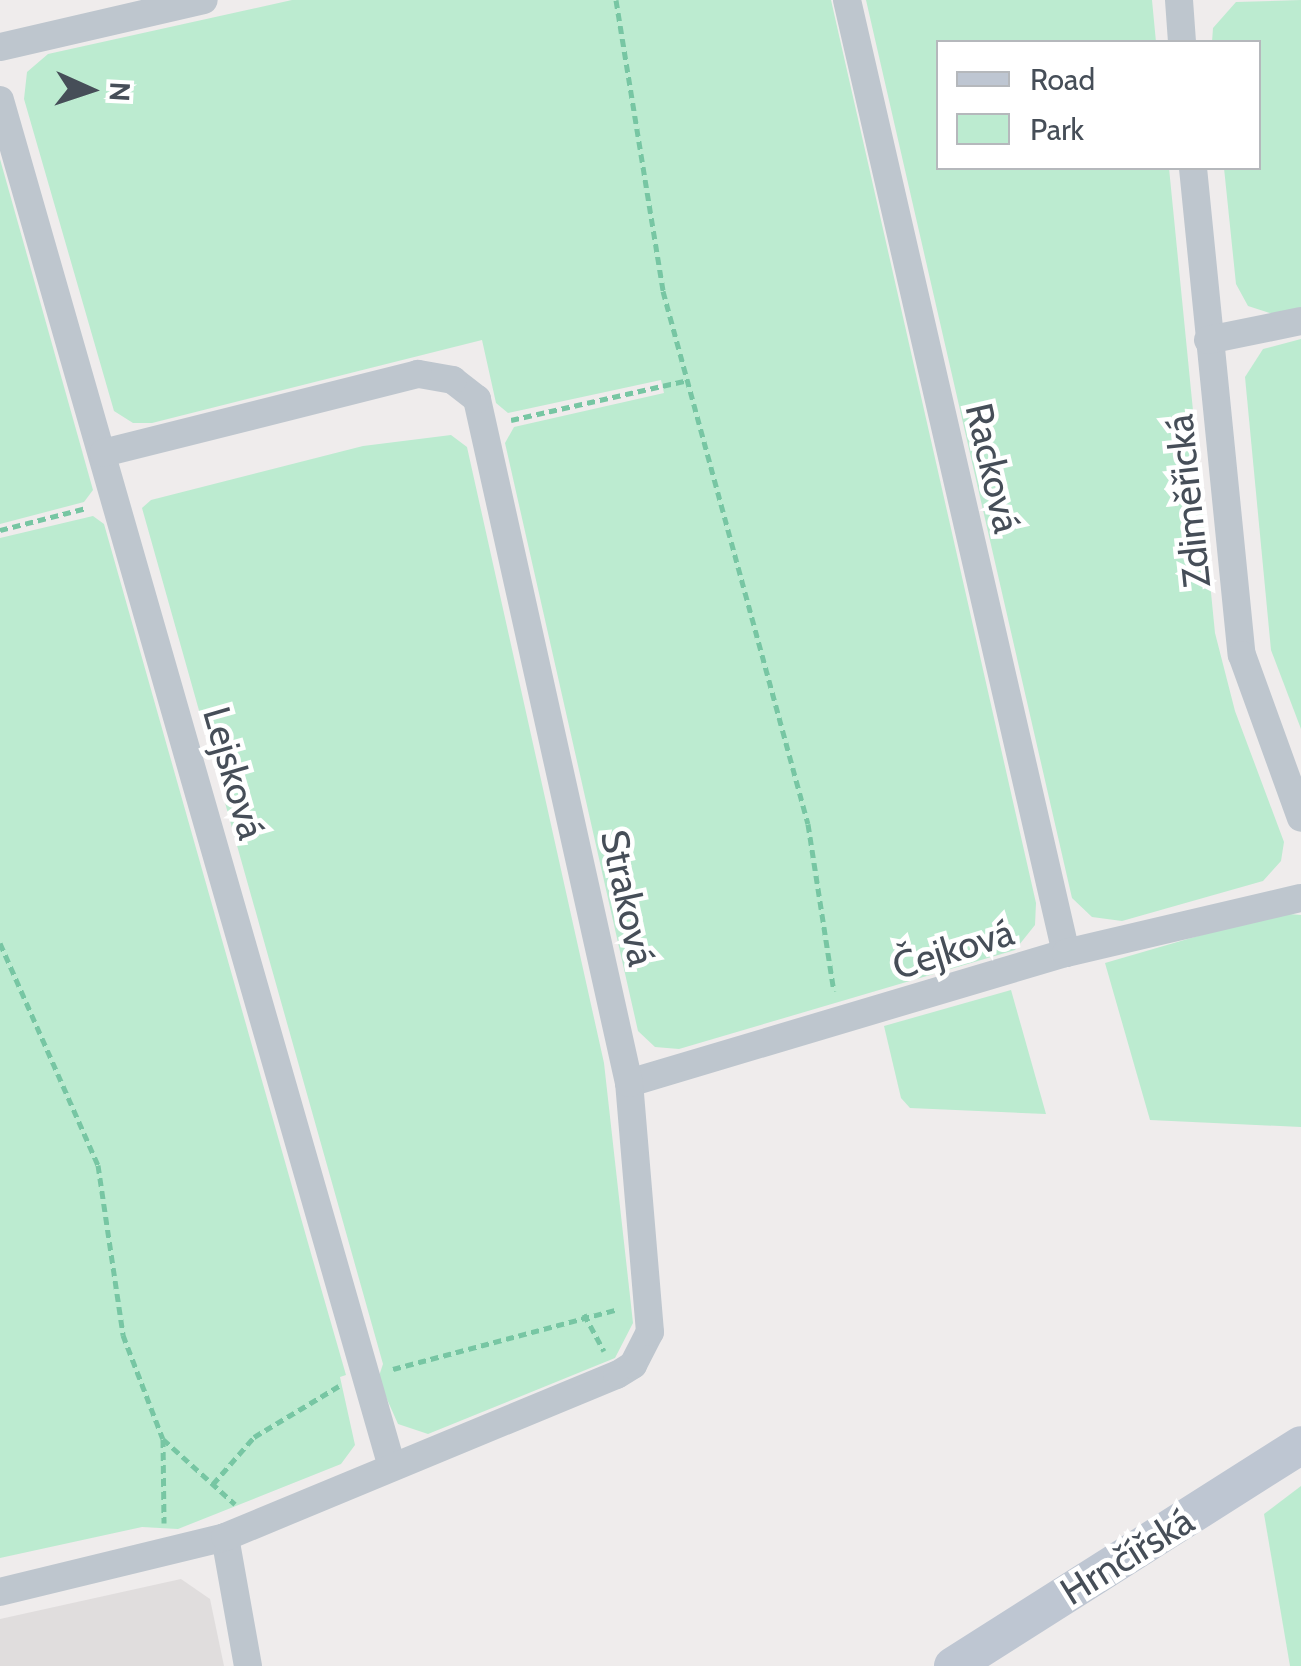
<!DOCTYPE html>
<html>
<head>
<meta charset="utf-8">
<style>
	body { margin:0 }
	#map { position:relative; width:1301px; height:1666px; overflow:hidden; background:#efecec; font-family:Cabin,sans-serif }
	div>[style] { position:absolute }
	.education>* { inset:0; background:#e0dddd }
	.green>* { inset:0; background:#bcebd0 }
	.path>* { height:5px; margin-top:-2.5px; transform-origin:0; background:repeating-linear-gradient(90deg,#77c6a3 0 8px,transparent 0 13px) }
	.street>* { height:28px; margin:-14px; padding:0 14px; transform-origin:14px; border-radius:14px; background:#bec6ce }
	.secondary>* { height:38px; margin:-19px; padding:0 19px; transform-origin:19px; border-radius:19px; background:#bec6d2 }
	span { translate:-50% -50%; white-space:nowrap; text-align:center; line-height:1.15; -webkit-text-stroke:9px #fff; paint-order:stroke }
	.street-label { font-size:38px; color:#464e58 }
	.legend { position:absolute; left:936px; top:40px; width:325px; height:130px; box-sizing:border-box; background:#fff; border:2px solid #b5b8bc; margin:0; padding:12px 18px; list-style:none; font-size:30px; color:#464e58 }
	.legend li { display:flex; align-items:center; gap:20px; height:50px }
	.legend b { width:50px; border:2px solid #b5b8bc }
	.north { position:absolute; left:40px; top:40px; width:100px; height:100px; -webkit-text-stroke:8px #fff; paint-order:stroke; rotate:93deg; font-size:28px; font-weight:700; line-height:40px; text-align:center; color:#464e58 }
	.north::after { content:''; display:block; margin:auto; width:35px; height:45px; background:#464e58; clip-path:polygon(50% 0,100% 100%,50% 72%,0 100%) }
</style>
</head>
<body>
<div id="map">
	<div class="education">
		<div style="clip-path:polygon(181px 1579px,210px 1599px,224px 1666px,0 1666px,0 1619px)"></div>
	</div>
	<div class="green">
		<div style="clip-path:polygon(292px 0,831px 0,1036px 903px,1035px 925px,1015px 950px,679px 1049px,655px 1047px,638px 1031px,505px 443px,514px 427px,664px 393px,661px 380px,508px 413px,496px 403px,482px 340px,152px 423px,133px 423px,114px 411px,24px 99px,27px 72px,48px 54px)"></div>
		<div style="clip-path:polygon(866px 0,1152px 0,1156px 42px,938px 42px,938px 168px,1169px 168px,1215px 633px,1235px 711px,1284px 842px,1281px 861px,1263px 881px,1122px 921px,1092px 917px,1072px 898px)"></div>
		<div style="clip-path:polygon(1301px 0,1301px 309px,1273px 314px,1248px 306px,1236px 284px,1224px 168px,1258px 168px,1258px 42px,1212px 42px,1213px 28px,1236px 2px)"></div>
		<div style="clip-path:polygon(0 159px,93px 490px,84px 502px,0 524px)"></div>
		<div style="clip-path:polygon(1301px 339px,1301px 729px,1271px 650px,1245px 377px,1263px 349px)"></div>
		<div style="clip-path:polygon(451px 435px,467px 447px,604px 1063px,633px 1323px,615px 1358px,428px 1434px,398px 1424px,378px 1379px,383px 1364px,142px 508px,151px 500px,363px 446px)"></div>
		<div style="clip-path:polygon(93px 516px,104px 524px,312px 1257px,346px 1375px,340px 1377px,355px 1445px,341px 1464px,178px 1529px,142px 1527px,0 1558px,0 538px)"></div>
		<div style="clip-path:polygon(1277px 913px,1301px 915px,1301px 1127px,1150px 1120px,1105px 963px)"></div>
		<div style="clip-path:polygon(1011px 990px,1046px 1114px,910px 1108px,901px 1098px,884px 1026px)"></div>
		<div style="clip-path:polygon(1301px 1486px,1301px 1666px,1290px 1666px,1264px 1514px)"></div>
	</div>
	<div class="path">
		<div style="left:616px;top:0;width:295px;rotate:80.8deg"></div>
		<div style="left:663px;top:291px;width:552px;rotate:74.78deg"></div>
		<div style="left:808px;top:824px;width:169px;rotate:81.2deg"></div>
		<div style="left:511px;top:420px;width:182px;rotate:-12.7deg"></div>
		<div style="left:0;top:530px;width:89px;rotate:-14.3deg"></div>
		<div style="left:0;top:943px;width:243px;rotate:66.2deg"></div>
		<div style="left:98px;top:1165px;width:172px;rotate:81.6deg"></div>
		<div style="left:123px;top:1335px;width:111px;rotate:69deg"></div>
		<div style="left:163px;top:1439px;width:84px;rotate:89.3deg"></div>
		<div style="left:584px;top:1314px;width:42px;rotate:61.6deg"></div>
		<div style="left:393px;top:1369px;width:233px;rotate:-14.9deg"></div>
		<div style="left:163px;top:1439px;width:97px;rotate:42.1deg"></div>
		<div style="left:213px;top:1484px;width:62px;rotate:-48.9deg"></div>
		<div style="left:254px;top:1437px;width:99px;rotate:-31deg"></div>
	</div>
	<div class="street">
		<div style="left:847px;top:0;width:978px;rotate:77.06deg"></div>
		<div style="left:1179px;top:0;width:42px;rotate:85.9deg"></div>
		<div style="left:0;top:47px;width:209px;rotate:-13deg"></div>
		<div style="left:0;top:100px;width:1422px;rotate:74deg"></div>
		<div style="left:1193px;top:168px;width:489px;rotate:84.3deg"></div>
		<div style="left:1242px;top:655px;width:173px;rotate:70.1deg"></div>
		<div style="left:1208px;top:340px;width:95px;rotate:-11.5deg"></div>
		<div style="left:629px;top:1083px;width:456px;rotate:-16.6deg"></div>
		<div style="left:1066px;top:953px;width:241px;rotate:-13.2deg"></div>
		<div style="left:225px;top:1537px;width:131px;rotate:79.9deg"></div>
		<div style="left:0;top:1592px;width:232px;rotate:-13.7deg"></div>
		<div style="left:225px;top:1537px;width:424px;rotate:-22.5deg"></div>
		<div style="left:617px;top:1375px;width:19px;rotate:-32deg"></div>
		<div style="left:633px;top:1365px;width:37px;rotate:-63deg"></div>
		<div style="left:650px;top:1332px;width:250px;rotate:-94.8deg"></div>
		<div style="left:629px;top:1083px;width:701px;rotate:-102.53deg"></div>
		<div style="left:477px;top:399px;width:31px;rotate:-142deg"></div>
		<div style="left:453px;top:380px;width:36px;rotate:-170deg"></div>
		<div style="left:418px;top:374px;width:324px;rotate:165.9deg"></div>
	</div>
	<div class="secondary">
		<div style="left:953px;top:1666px;width:412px;rotate:-32.4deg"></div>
	</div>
	<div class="street-label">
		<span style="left:993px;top:468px;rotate:77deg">Racková</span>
		<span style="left:1188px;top:501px;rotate:-96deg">Zdiměřická</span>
		<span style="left:234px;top:773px;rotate:74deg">Lejsková</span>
		<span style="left:628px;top:898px;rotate:78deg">Straková</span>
		<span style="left:953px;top:949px;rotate:-17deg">Čejková</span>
		<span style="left:1127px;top:1556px;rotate:-32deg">Hrnčířská</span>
	</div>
	<ul class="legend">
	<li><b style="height:12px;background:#bec6d2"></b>Road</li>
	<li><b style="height:28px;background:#bcebd0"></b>Park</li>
	</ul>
	<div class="north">N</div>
</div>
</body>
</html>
